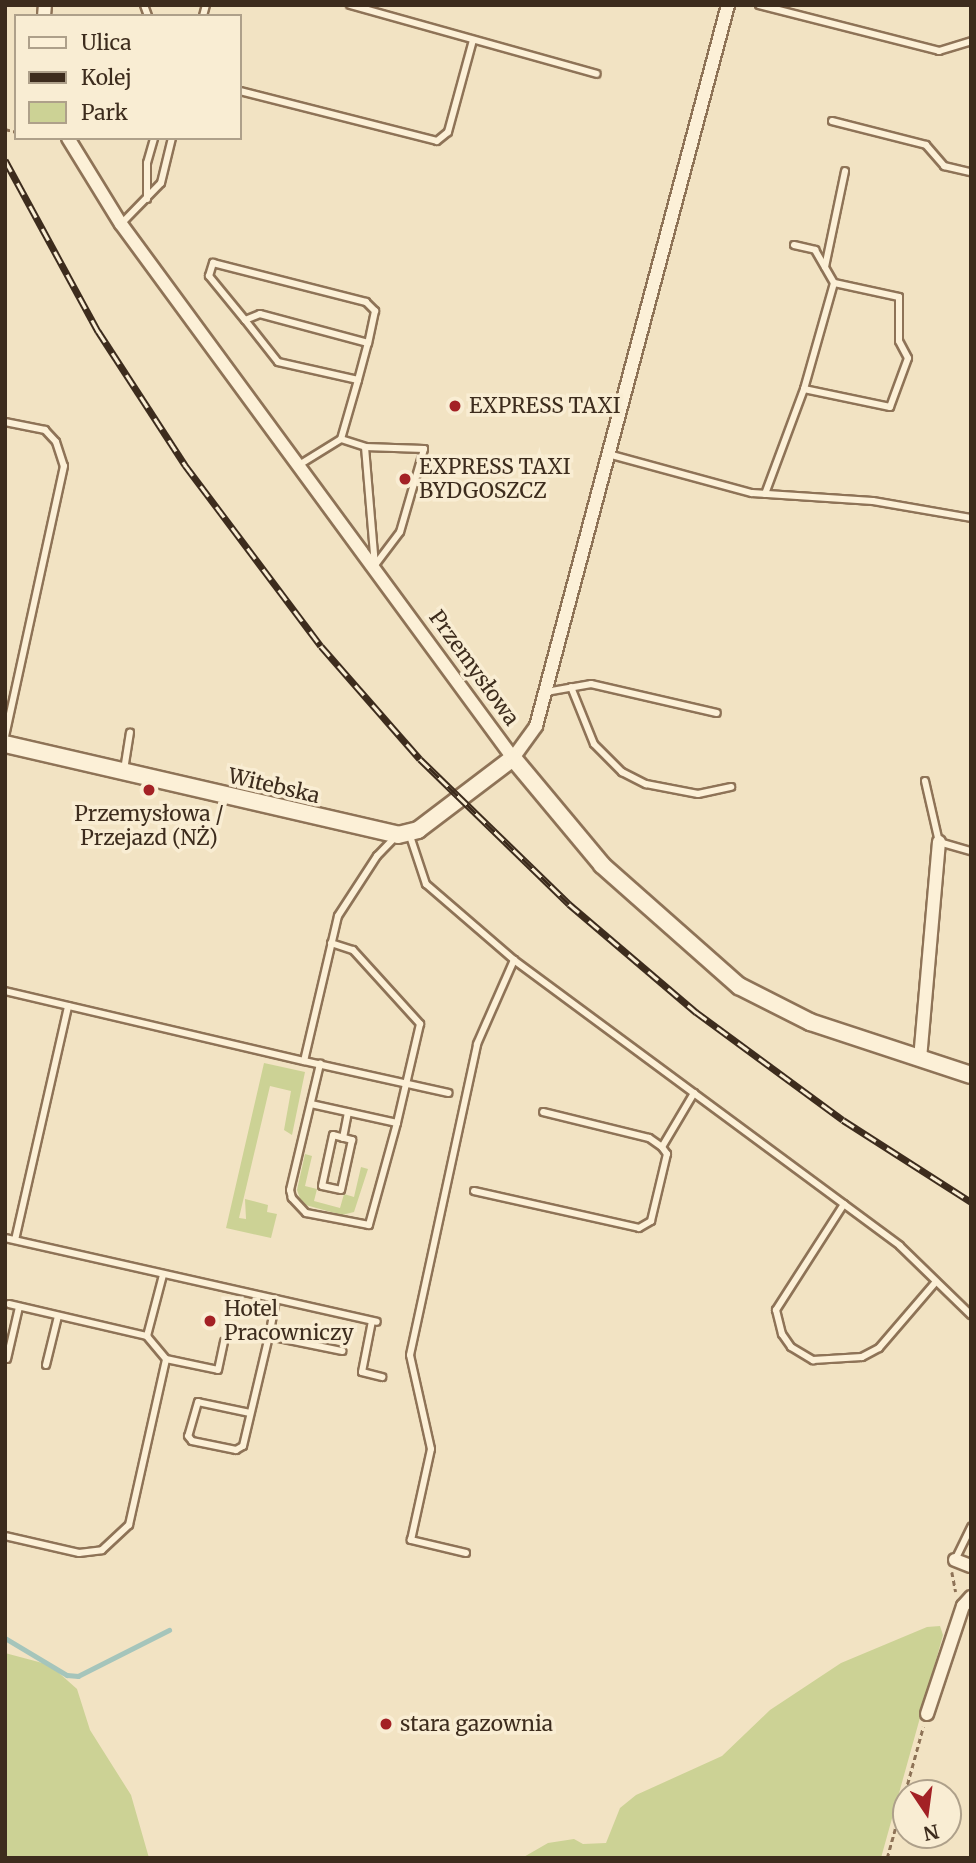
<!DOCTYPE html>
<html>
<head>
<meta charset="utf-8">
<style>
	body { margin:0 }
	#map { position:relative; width:976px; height:1863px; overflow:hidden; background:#f2e3c3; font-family:Merriweather,serif }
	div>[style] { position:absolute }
	.green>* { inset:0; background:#ccd295 }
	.stream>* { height:4.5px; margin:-2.25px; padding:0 2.25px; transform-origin:2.25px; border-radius:2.25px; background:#a5c5bb }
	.path>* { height:2.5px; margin-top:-1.25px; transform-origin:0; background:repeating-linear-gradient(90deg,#8e7357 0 5px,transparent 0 8.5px) }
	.roads { filter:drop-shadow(2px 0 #8e7357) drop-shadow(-2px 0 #8e7357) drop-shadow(0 2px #8e7357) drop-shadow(0 -2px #8e7357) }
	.service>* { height:6px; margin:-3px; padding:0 3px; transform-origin:3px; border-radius:3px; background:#fcf0d7 }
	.minor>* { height:12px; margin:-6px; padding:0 6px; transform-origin:6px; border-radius:6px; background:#fcf0d7 }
	.tertiary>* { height:16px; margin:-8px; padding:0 8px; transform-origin:8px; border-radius:8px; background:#fcf0d7 }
	.rail>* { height:7px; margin-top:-3.5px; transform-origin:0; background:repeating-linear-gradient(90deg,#f9edd3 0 13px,#3d2c1d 0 26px); box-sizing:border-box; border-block:2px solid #3d2c1d }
	.dots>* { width:19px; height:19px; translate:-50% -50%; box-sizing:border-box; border:4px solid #f9edd3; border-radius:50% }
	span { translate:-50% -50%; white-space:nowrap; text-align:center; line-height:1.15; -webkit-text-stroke:7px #f9edd3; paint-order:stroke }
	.poi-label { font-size:21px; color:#3d2c1d }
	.left { translate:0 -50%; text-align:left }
	.street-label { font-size:21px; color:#3d2c1d }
	.frame { position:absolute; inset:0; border:7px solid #3d2c1d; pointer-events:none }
	.legend { position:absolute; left:14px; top:14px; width:228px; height:126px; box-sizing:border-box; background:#f9edd3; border:2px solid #aea08a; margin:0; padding:9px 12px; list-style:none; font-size:21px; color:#3d2c1d }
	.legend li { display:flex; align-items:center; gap:14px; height:35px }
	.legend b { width:35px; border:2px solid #aea08a }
	.north { position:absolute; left:892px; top:1779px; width:70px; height:70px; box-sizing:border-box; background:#f9edd3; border:2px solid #aea08a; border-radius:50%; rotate:167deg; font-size:19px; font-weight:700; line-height:28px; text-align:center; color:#3d2c1d }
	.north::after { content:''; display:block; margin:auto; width:24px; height:32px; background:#a32125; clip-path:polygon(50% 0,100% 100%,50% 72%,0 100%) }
</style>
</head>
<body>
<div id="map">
	<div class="green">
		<div style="clip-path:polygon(264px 1063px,305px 1072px,292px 1135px,284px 1130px,291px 1091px,270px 1086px,239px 1218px,246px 1219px,245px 1199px,268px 1205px,267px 1212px,277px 1214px,271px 1238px,226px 1228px)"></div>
		<div style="clip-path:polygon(305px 1154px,312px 1156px,305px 1186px,317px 1189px,314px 1201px,340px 1208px,344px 1194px,354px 1197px,361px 1167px,368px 1169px,354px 1212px,342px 1215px,302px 1204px,297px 1190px)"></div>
		<div style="clip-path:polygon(940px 1626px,943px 1635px,881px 1858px,522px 1858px,548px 1843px,574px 1839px,583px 1844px,606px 1843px,620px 1808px,636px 1795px,722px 1756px,770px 1710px,841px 1663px,927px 1627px)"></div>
		<div style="clip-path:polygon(5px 1653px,50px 1665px,77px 1689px,90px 1730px,131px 1795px,149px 1858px,5px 1858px)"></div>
	</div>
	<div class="stream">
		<div style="left:5px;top:1638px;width:72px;rotate:30.8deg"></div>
		<div style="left:67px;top:1675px;width:11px;rotate:5deg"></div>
		<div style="left:78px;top:1676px;width:102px;rotate:-26.8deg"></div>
	</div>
	<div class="path">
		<div style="left:5px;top:129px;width:11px;rotate:15deg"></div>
		<div style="left:952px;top:1572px;width:20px;rotate:79deg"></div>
		<div style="left:887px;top:1858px;width:136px;rotate:-74.6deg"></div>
	</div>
	<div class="roads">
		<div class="service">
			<div style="left:144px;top:5px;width:12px;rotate:70deg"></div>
			<div style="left:350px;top:5px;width:256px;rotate:15.6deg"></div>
			<div style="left:759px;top:5px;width:186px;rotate:14.3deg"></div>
			<div style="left:939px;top:51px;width:34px;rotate:-17deg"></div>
			<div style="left:203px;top:16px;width:11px;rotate:-75deg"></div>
			<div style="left:240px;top:91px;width:203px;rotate:14.2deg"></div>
			<div style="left:437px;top:141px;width:14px;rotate:-39deg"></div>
			<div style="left:448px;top:132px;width:95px;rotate:-74.8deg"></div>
			<div style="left:832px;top:121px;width:97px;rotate:14.3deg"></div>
			<div style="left:926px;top:145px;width:28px;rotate:49deg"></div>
			<div style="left:944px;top:166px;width:28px;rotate:13deg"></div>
			<div style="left:147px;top:199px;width:36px;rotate:-90deg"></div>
			<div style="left:147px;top:163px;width:26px;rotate:-74deg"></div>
			<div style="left:121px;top:224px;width:57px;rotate:-45.7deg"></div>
			<div style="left:161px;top:183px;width:46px;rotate:-76.3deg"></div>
			<div style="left:794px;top:245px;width:22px;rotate:13deg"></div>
			<div style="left:815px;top:250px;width:38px;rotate:60deg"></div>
			<div style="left:825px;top:267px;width:98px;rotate:-78.2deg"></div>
			<div style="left:245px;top:320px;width:57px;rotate:-129.3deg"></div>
			<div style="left:209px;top:276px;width:14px;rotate:-73deg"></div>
			<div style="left:213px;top:263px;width:158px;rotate:14.3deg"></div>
			<div style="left:366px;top:302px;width:13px;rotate:45deg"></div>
			<div style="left:375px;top:311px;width:33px;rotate:102deg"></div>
			<div style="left:5px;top:422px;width:41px;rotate:11.3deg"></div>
			<div style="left:45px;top:430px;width:16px;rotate:47deg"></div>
			<div style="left:56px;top:442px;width:25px;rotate:72deg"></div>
			<div style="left:64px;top:466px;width:277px;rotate:102.3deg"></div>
			<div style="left:341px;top:439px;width:61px;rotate:-73.9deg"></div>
			<div style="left:358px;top:380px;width:38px;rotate:-75deg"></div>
			<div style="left:368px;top:343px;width:112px;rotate:-165deg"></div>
			<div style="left:260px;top:314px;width:16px;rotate:158deg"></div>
			<div style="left:245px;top:320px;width:53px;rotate:51.8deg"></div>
			<div style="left:278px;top:362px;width:82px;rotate:12.7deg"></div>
			<div style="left:365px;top:447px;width:118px;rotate:85.2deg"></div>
			<div style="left:608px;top:454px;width:149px;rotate:15.2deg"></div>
			<div style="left:752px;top:493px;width:121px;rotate:3.8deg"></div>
			<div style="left:873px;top:501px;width:99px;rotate:9.8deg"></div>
			<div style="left:299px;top:465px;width:49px;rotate:-31.8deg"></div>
			<div style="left:341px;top:439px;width:25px;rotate:18deg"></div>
			<div style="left:365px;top:447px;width:59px;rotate:1.9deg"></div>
			<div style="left:424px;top:449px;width:86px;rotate:106.1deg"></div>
			<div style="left:400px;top:532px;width:41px;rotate:127.1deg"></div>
			<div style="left:765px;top:494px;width:112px;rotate:-69.6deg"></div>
			<div style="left:804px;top:389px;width:88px;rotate:11.8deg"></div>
			<div style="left:890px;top:407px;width:52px;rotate:-69.8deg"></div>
			<div style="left:908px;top:358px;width:19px;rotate:-118deg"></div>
			<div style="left:899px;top:341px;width:44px;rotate:-90deg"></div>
			<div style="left:899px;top:297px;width:66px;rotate:-167.8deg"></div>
			<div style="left:834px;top:283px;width:110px;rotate:105.8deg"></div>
			<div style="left:571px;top:687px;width:61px;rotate:68deg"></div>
			<div style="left:594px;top:744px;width:40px;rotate:45deg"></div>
			<div style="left:622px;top:772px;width:27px;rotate:27deg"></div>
			<div style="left:646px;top:784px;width:53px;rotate:10.9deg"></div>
			<div style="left:698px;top:794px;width:34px;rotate:-12deg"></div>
			<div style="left:546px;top:692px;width:46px;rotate:-10.1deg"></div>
			<div style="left:591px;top:684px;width:129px;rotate:13deg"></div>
			<div style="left:124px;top:770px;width:38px;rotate:-81deg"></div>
			<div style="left:925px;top:781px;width:63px;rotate:77.1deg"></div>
			<div style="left:939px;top:842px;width:33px;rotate:16deg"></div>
			<div style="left:409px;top:833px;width:54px;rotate:71.6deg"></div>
			<div style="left:426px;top:884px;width:116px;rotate:40.8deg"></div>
			<div style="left:514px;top:960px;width:480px;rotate:36.5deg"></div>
			<div style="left:900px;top:1246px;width:99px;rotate:44.2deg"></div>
			<div style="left:331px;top:943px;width:23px;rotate:18deg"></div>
			<div style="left:353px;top:950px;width:100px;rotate:47.8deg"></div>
			<div style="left:420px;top:1024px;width:102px;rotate:103.1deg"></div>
			<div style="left:5px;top:991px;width:307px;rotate:13.2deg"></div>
			<div style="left:304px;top:1061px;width:149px;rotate:-76.8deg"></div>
			<div style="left:338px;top:916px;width:72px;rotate:-57deg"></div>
			<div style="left:377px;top:856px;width:28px;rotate:-46deg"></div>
			<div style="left:304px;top:1061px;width:148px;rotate:12.5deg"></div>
			<div style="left:311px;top:1104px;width:88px;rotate:12.5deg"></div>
			<div style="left:397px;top:1123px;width:106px;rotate:105.4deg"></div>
			<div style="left:369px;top:1225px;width:64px;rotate:-169.2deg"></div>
			<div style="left:306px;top:1213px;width:21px;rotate:-133deg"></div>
			<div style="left:292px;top:1198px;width:8px;rotate:-104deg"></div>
			<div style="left:290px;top:1190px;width:130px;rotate:-76.6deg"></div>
			<div style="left:333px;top:1135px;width:20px;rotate:15deg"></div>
			<div style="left:352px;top:1140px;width:51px;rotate:102.4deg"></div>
			<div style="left:341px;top:1190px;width:19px;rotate:-168deg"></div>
			<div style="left:322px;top:1186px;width:52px;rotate:-77.8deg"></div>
			<div style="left:343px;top:1138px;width:26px;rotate:-79deg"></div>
			<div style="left:662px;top:1147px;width:63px;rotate:-59.3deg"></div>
			<div style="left:474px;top:1191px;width:169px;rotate:12.6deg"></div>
			<div style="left:639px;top:1228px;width:14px;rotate:-30deg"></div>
			<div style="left:651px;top:1221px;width:69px;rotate:-76.6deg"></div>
			<div style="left:667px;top:1154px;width:9px;rotate:-126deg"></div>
			<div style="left:662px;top:1147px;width:16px;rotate:-145deg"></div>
			<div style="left:649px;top:1138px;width:109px;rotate:-166.2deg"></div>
			<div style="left:844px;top:1204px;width:126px;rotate:122.7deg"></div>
			<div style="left:776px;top:1310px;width:25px;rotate:76deg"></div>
			<div style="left:782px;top:1334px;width:16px;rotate:55deg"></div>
			<div style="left:791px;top:1347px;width:26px;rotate:31deg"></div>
			<div style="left:813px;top:1360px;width:49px;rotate:-3.5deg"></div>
			<div style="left:862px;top:1357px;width:19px;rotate:-28deg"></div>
			<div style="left:879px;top:1348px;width:86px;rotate:-49.3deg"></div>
			<div style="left:5px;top:1238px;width:381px;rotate:12.7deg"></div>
			<div style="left:15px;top:1240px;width:240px;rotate:-77.2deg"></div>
			<div style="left:9px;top:1304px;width:142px;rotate:13.1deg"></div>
			<div style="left:372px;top:1321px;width:52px;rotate:101.1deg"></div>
			<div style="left:362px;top:1372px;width:21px;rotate:14deg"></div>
			<div style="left:269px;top:1336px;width:75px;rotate:11.6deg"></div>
			<div style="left:7px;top:1359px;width:53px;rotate:-77deg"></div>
			<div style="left:166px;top:1359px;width:53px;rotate:11.9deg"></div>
			<div style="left:218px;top:1370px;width:29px;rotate:-78deg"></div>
			<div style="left:46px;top:1365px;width:50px;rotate:-76.2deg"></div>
			<div style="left:250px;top:1413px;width:53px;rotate:-168.1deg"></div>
			<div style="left:198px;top:1402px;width:35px;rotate:106deg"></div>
			<div style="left:188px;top:1436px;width:6px;rotate:51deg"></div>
			<div style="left:192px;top:1441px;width:45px;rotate:11.6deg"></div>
			<div style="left:236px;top:1450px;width:8px;rotate:-30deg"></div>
			<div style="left:243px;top:1446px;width:113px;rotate:-76.7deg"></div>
			<div style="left:269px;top:1336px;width:37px;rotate:-79deg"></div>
			<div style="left:5px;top:1536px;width:76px;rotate:12.9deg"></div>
			<div style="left:79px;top:1553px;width:23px;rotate:-7deg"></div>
			<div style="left:102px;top:1550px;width:37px;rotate:-43deg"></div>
			<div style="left:129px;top:1525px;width:170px;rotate:-77.4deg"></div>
			<div style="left:166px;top:1359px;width:30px;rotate:-130deg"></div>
			<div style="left:147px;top:1336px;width:63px;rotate:-75.3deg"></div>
			<div style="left:466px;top:1553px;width:57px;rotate:-166.7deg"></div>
			<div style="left:411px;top:1540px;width:93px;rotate:-77.6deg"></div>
			<div style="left:431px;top:1449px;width:96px;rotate:-102.6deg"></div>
			<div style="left:410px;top:1355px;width:318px;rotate:-77.8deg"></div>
			<div style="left:477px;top:1044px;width:92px;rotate:-66.2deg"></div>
			<div style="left:955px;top:1560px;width:37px;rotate:-64deg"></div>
		</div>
		<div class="minor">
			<div style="left:44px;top:16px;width:11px;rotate:-85deg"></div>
			<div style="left:68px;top:138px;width:101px;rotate:58.4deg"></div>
			<div style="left:121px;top:224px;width:662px;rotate:53.72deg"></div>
			<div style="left:513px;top:758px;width:39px;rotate:-54deg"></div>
			<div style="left:536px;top:726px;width:746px;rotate:-75.09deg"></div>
			<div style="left:920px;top:1059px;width:218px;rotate:-85deg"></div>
			<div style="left:955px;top:1560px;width:17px;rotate:21deg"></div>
			<div style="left:927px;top:1714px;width:114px;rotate:-71.6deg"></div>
			<div style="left:963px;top:1606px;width:12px;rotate:-48deg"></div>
		</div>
		<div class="tertiary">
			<div style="left:5px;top:744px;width:403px;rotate:13deg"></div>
			<div style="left:398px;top:835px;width:21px;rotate:-14deg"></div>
			<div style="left:418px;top:830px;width:119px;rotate:-37.2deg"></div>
			<div style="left:513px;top:758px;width:139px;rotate:50.2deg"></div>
			<div style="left:602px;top:865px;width:183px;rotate:41.5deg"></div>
			<div style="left:739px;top:986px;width:80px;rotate:26.9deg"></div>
			<div style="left:810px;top:1022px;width:169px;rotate:18.2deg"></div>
		</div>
	</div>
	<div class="rail">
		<div style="left:5px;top:160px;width:195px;rotate:61.5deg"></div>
		<div style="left:98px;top:331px;width:160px;rotate:57deg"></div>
		<div style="left:185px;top:465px;width:226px;rotate:53.1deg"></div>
		<div style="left:321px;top:646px;width:150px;rotate:48.8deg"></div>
		<div style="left:420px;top:759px;width:208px;rotate:44.2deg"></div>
		<div style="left:569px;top:904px;width:167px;rotate:40.4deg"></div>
		<div style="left:696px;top:1012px;width:182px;rotate:36.3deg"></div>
		<div style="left:843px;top:1120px;width:152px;rotate:32.6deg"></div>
	</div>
	<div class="dots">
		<div style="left:455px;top:406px;background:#a32125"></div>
		<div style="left:405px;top:479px;background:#a32125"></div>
		<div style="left:149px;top:790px;background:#a32125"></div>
		<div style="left:210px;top:1321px;background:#a32125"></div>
		<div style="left:386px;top:1724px;background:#a32125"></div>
	</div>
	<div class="poi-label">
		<span class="left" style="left:469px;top:406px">EXPRESS TAXI</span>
		<span class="left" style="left:419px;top:479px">EXPRESS TAXI<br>BYDGOSZCZ</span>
		<span style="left:149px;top:826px">Przemysłowa /<br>Przejazd (NŻ)</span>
		<span class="left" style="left:224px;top:1321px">Hotel<br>Pracowniczy</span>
		<span class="left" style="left:400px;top:1724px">stara gazownia</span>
	</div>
	<div class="street-label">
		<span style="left:474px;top:668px;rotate:54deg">Przemysłowa</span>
		<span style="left:274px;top:786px;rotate:13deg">Witebska</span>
	</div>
	<div class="frame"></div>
	<ul class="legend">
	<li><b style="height:9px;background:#fcf0d7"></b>Ulica</li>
	<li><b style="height:9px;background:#3d2c1d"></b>Kolej</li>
	<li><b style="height:19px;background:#ccd295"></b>Park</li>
	</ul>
	<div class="north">N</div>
</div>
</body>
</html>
